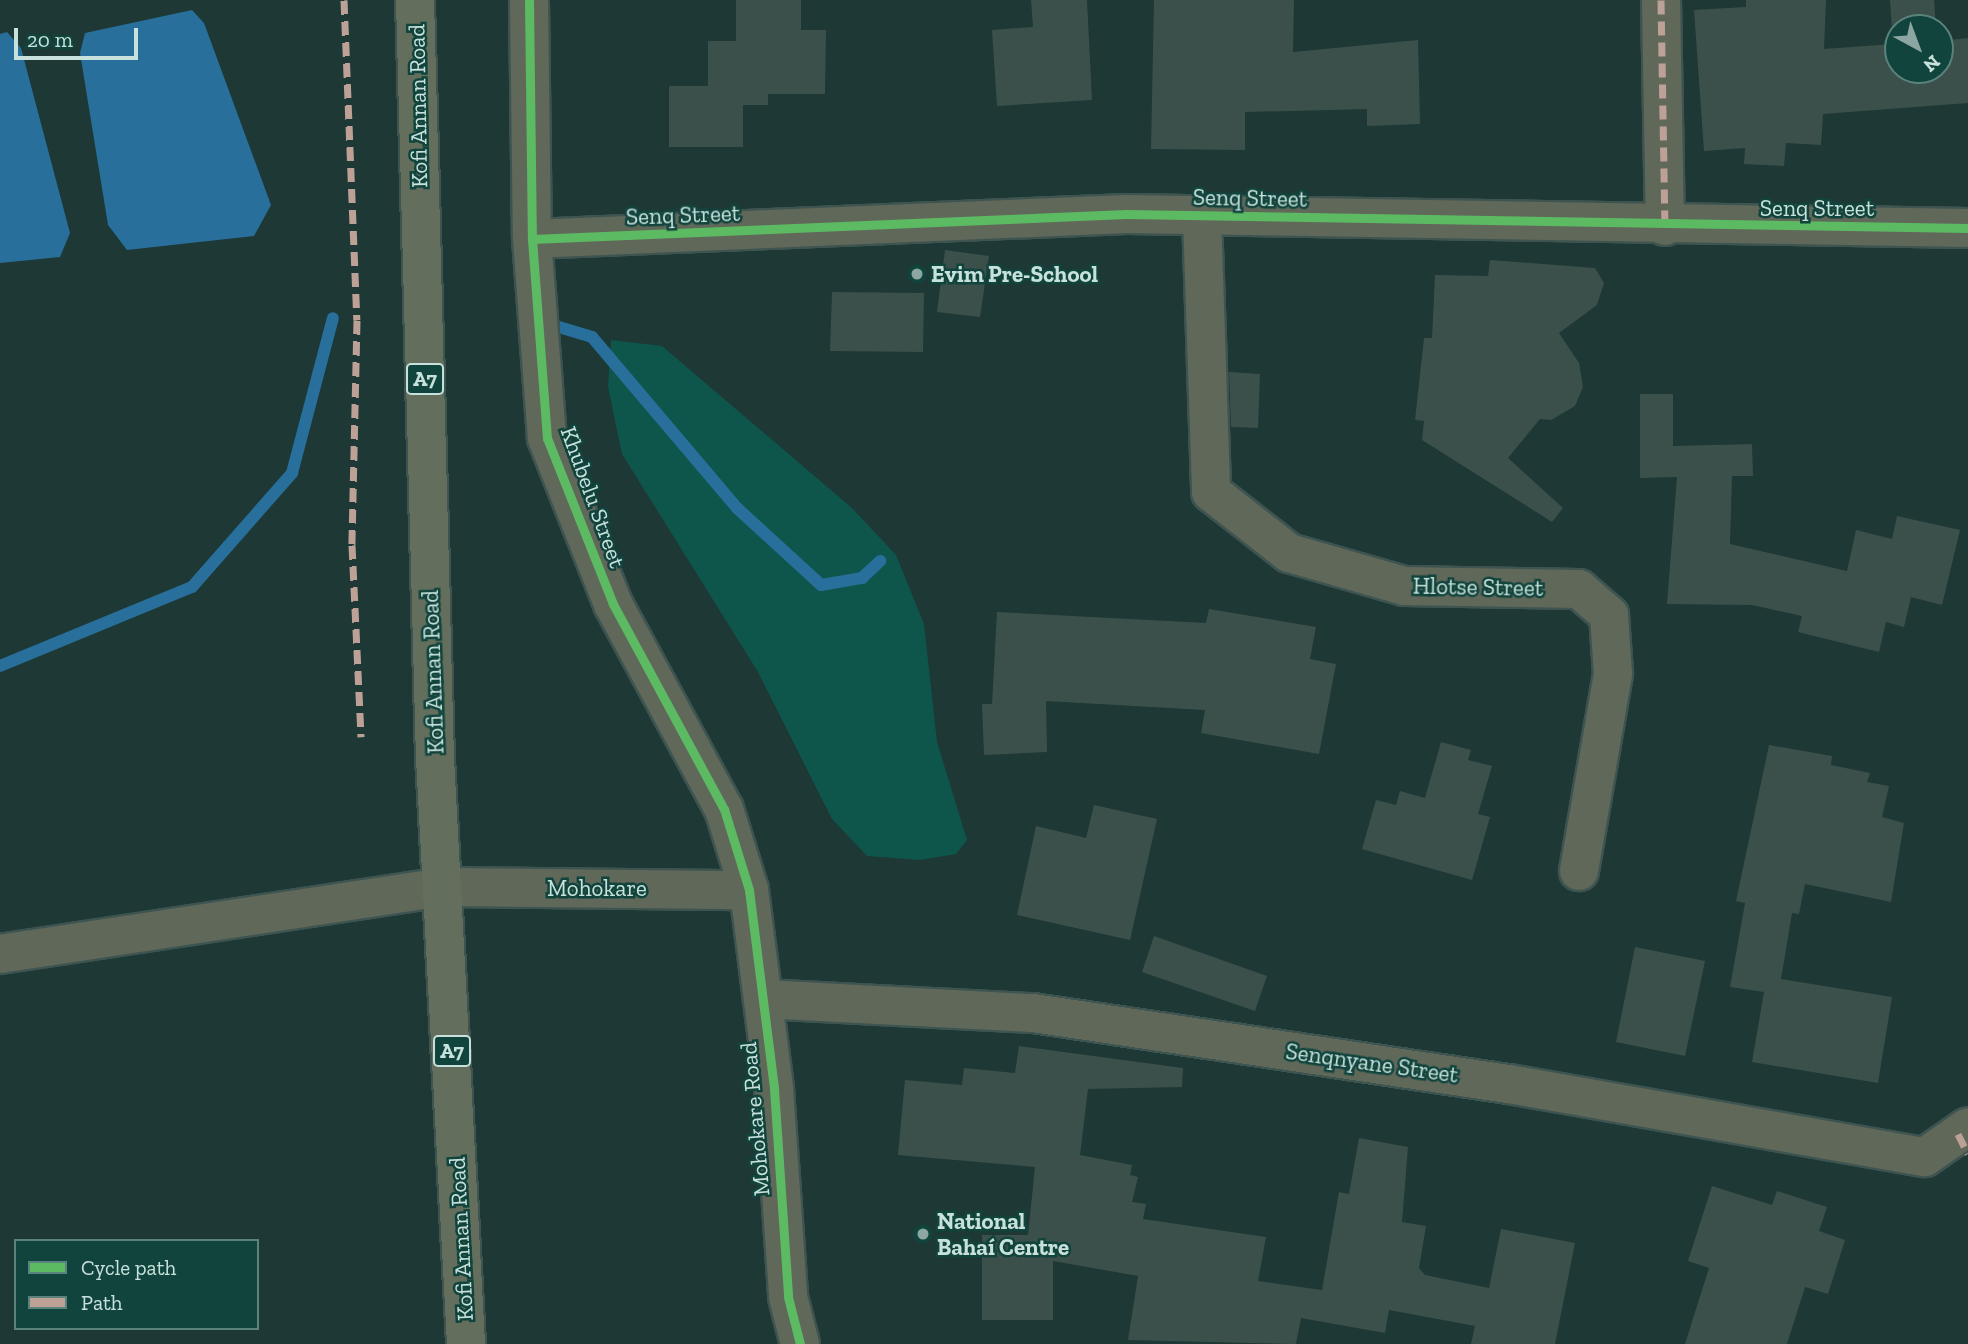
<!DOCTYPE html>
<html>
<head>
<meta charset="utf-8">
<style>
	body { margin:0 }
	#map { position:relative; width:1968px; height:1344px; overflow:hidden; background:#1d3835; font-family:"Zilla Slab",serif }
	div>[style] { position:absolute }
	.green>* { inset:0; background:#0e554c }
	.water>* { inset:0; background:#286f9b }
	.stream>* { height:12px; margin:-6px; padding:0 6px; transform-origin:6px; border-radius:6px; background:#286f9b }
	.building>* { inset:0; background:#3b504b }
	.roads { filter:drop-shadow(2px 0 #3e5451) drop-shadow(-2px 0 #3e5451) drop-shadow(0 2px #3e5451) drop-shadow(0 -2px #3e5451) }
	.minor>* { height:38px; margin:-19px; padding:0 19px; transform-origin:19px; border-radius:19px; background:#60685a }
	.major>* { height:38px; margin:-19px; padding:0 19px; transform-origin:19px; border-radius:19px; background:#636f5c }
	.quiet>* { height:7px; margin-top:-3.5px; transform-origin:0; background:repeating-linear-gradient(90deg,#bda197 0 14px,transparent 0 21px) }
	.cycleway>* { height:9px; margin:-4.5px; padding:0 4.5px; transform-origin:4.5px; border-radius:4.5px; background:#5cba63 }
	.dots>* { width:19px; height:19px; translate:-50% -50%; box-sizing:border-box; border:4px solid #11443d; border-radius:50% }
	span { translate:-50% -50%; white-space:nowrap; text-align:center; line-height:1.15; -webkit-text-stroke:5px #11443d; paint-order:stroke }
	.shield-label span { padding:2px 5px; background:#11443d; border:2px solid; border-radius:5px; -webkit-text-stroke-width:0 }
	.shield-label { font-size:21px; color:#c8e1dc; font-weight:700 }
	.street-label { font-size:23px; color:#c8e1dc }
	.poi-label { font-size:23px; color:#c8e1dc; font-weight:700 }
	.left { translate:0 -50%; text-align:left }
	.legend { position:absolute; left:14px; top:1239px; width:245px; height:91px; box-sizing:border-box; background:#11443d; border:2px solid #5a837d; margin:0; padding:9px 12px; list-style:none; font-size:21px; color:#c8e1dc }
	.legend li { display:flex; align-items:center; gap:14px; height:35px }
	.legend b { width:35px; border:2px solid #5a837d }
	.north { position:absolute; left:1884px; top:14px; width:70px; height:70px; box-sizing:border-box; background:#11443d; border:2px solid #5a837d; border-radius:50%; rotate:139deg; font-size:19px; font-weight:700; line-height:28px; text-align:center; color:#c8e1dc }
	.north::after { content:''; display:block; margin:auto; width:24px; height:32px; background:#8ca6a2; clip-path:polygon(50% 0,100% 100%,50% 72%,0 100%) }
	.scale { position:absolute; left:14px; top:28px; width:124px; height:32px; box-sizing:border-box; border:4px solid #c8e1dc; border-top:0; padding-left:9px; font-size:21px; line-height:24px; white-space:nowrap; color:#c8e1dc; -webkit-text-stroke:5px #11443d; paint-order:stroke }
</style>
</head>
<body>
<div id="map">
	<div class="green">
		<div style="clip-path:polygon(611px 340px,662px 346px,852px 508px,896px 555px,924px 624px,937px 742px,967px 840px,956px 854px,920px 860px,867px 856px,832px 819px,758px 672px,622px 454px,608px 387px)"></div>
	</div>
	<div class="water">
		<div style="clip-path:polygon(192px 10px,204px 23px,271px 205px,254px 236px,127px 250px,108px 225px,80px 53px,85px 33px)"></div>
		<div style="clip-path:polygon(7px 32px,21px 48px,70px 233px,60px 257px,0 263px,0 34px)"></div>
	</div>
	<div class="stream">
		<div style="left:552px;top:325px;width:42px;rotate:16.7deg"></div>
		<div style="left:592px;top:337px;width:224px;rotate:49.7deg"></div>
		<div style="left:737px;top:508px;width:114px;rotate:42.5deg"></div>
		<div style="left:821px;top:585px;width:42px;rotate:-9.7deg"></div>
		<div style="left:862px;top:578px;width:25px;rotate:-43deg"></div>
		<div style="left:0;top:666px;width:208px;rotate:-22.4deg"></div>
		<div style="left:192px;top:587px;width:152px;rotate:-48.7deg"></div>
		<div style="left:292px;top:473px;width:160px;rotate:-75.2deg"></div>
	</div>
	<div class="building">
		<div style="clip-path:polygon(736px 0,801px 0,801px 30px,826px 30px,825px 94px,768px 94px,768px 105px,743px 105px,743px 147px,669px 147px,669px 86px,708px 86px,708px 41px,736px 41px)"></div>
		<div style="clip-path:polygon(1031px 0,1087px 0,1092px 100px,997px 106px,992px 30px,1033px 27px)"></div>
		<div style="clip-path:polygon(1154px 0,1294px 0,1293px 52px,1418px 40px,1420px 124px,1367px 126px,1367px 109px,1245px 112px,1245px 150px,1151px 149px)"></div>
		<div style="clip-path:polygon(1746px 0,1826px 0,1824px 49px,1893px 44px,1890px 0,1934px 0,1936px 28px,1898px 28px,1898px 70px,1940px 70px,1940px 41px,1968px 38px,1968px 103px,1823px 114px,1821px 145px,1786px 143px,1784px 166px,1744px 164px,1745px 148px,1704px 151px,1694px 10px,1746px 7px)"></div>
		<div style="clip-path:polygon(945px 250px,989px 256px,980px 317px,937px 312px)"></div>
		<div style="clip-path:polygon(1490px 260px,1595px 268px,1604px 283px,1597px 305px,1559px 333px,1579px 363px,1583px 387px,1575px 406px,1551px 420px,1540px 419px,1508px 458px,1563px 508px,1552px 522px,1422px 440px,1424px 421px,1415px 420px,1424px 338px,1432px 338px,1435px 275px,1488px 276px)"></div>
		<div style="clip-path:polygon(832px 292px,924px 293px,923px 352px,830px 351px)"></div>
		<div style="clip-path:polygon(1229px 372px,1260px 374px,1258px 428px,1231px 427px)"></div>
		<div style="clip-path:polygon(1640px 394px,1673px 394px,1673px 446px,1752px 444px,1753px 476px,1732px 476px,1730px 544px,1847px 571px,1856px 530px,1892px 539px,1897px 516px,1960px 530px,1942px 605px,1911px 597px,1904px 627px,1886px 622px,1879px 652px,1798px 632px,1802px 616px,1752px 605px,1667px 604px,1677px 477px,1640px 478px)"></div>
		<div style="clip-path:polygon(1209px 609px,1316px 627px,1310px 659px,1336px 664px,1319px 754px,1201px 733px,1205px 710px,1046px 701px,1047px 752px,984px 755px,982px 704px,992px 704px,997px 612px,1206px 623px)"></div>
		<div style="clip-path:polygon(1441px 742px,1471px 750px,1468px 760px,1492px 766px,1478px 814px,1490px 817px,1472px 880px,1362px 849px,1376px 800px,1396px 805px,1400px 791px,1425px 798px)"></div>
		<div style="clip-path:polygon(1769px 745px,1832px 756px,1831px 765px,1870px 773px,1867px 782px,1889px 786px,1882px 817px,1904px 823px,1891px 902px,1805px 884px,1799px 914px,1792px 913px,1781px 979px,1892px 997px,1878px 1083px,1752px 1062px,1764px 992px,1730px 987px,1745px 903px,1736px 901px)"></div>
		<div style="clip-path:polygon(1094px 805px,1157px 819px,1130px 940px,1017px 915px,1036px 826px,1086px 838px)"></div>
		<div style="clip-path:polygon(1154px 936px,1267px 976px,1255px 1011px,1142px 972px)"></div>
		<div style="clip-path:polygon(1635px 947px,1705px 961px,1685px 1056px,1616px 1042px)"></div>
		<div style="clip-path:polygon(1019px 1046px,1183px 1068px,1182px 1087px,1088px 1089px,1080px 1155px,1132px 1165px,1130px 1175px,1138px 1177px,1132px 1202px,1146px 1204px,1143px 1219px,1266px 1237px,1258px 1281px,1322px 1290px,1339px 1192px,1349px 1194px,1359px 1138px,1408px 1147px,1402px 1222px,1426px 1226px,1419px 1268px,1425px 1275px,1489px 1288px,1501px 1229px,1575px 1243px,1555px 1344px,1471px 1344px,1475px 1326px,1389px 1310px,1385px 1333px,1301px 1318px,1296px 1344px,1128px 1340px,1138px 1276px,1053px 1261px,1053px 1320px,982px 1320px,982px 1235px,1028px 1235px,1035px 1167px,898px 1155px,905px 1080px,962px 1085px,964px 1068px,1015px 1073px)"></div>
		<div style="clip-path:polygon(1712px 1186px,1772px 1205px,1777px 1191px,1827px 1207px,1819px 1231px,1845px 1240px,1828px 1294px,1805px 1287px,1787px 1344px,1685px 1344px,1709px 1268px,1688px 1261px)"></div>
	</div>
	<div class="roads">
		<div class="minor">
			<div style="left:529px;top:0;width:239px;rotate:89.3deg"></div>
			<div style="left:532px;top:239px;width:200px;rotate:85.7deg"></div>
			<div style="left:547px;top:438px;width:179px;rotate:68.3deg"></div>
			<div style="left:613px;top:604px;width:233px;rotate:61.6deg"></div>
			<div style="left:724px;top:809px;width:85px;rotate:72.8deg"></div>
			<div style="left:749px;top:890px;width:201px;rotate:82.8deg"></div>
			<div style="left:774px;top:1089px;width:208px;rotate:86.1deg"></div>
			<div style="left:788px;top:1297px;width:49px;rotate:75.7deg"></div>
			<div style="left:1661px;top:0;width:226px;rotate:89deg"></div>
			<div style="left:1202px;top:216px;width:276px;rotate:88.1deg"></div>
			<div style="left:1211px;top:492px;width:99px;rotate:38deg"></div>
			<div style="left:1289px;top:553px;width:120px;rotate:16deg"></div>
			<div style="left:1404px;top:586px;width:175px;rotate:1deg"></div>
			<div style="left:1579px;top:589px;width:40px;rotate:41deg"></div>
			<div style="left:1609px;top:615px;width:59px;rotate:86.1deg"></div>
			<div style="left:1613px;top:674px;width:200px;rotate:99.8deg"></div>
			<div style="left:532px;top:239px;width:595px;rotate:-2.41deg"></div>
			<div style="left:1126px;top:214px;width:842px;rotate:0.95deg"></div>
			<div style="left:0;top:954px;width:449px;rotate:-8.6deg"></div>
			<div style="left:444px;top:887px;width:305px;rotate:0.6deg"></div>
			<div style="left:763px;top:999px;width:270px;rotate:3deg"></div>
			<div style="left:1033px;top:1013px;width:481px;rotate:8.5deg"></div>
			<div style="left:1509px;top:1084px;width:422px;rotate:10deg"></div>
			<div style="left:1925px;top:1157px;width:52px;rotate:-34.9deg"></div>
		</div>
		<div class="major">
			<div style="left:415px;top:0;width:758px;rotate:88.49deg"></div>
			<div style="left:435px;top:758px;width:587px;rotate:86.97deg"></div>
		</div>
	</div>
	<div class="quiet">
		<div style="left:344px;top:0;width:320px;rotate:87.7deg"></div>
		<div style="left:357px;top:320px;width:225px;rotate:91.3deg"></div>
		<div style="left:352px;top:545px;width:192px;rotate:87.3deg"></div>
		<div style="left:1661px;top:0;width:226px;rotate:89deg"></div>
		<div style="left:1958px;top:1134px;width:22px;rotate:63deg"></div>
	</div>
	<div class="cycleway">
		<div style="left:529px;top:0;width:239px;rotate:89.3deg"></div>
		<div style="left:532px;top:239px;width:200px;rotate:85.7deg"></div>
		<div style="left:547px;top:438px;width:179px;rotate:68.3deg"></div>
		<div style="left:613px;top:604px;width:233px;rotate:61.6deg"></div>
		<div style="left:724px;top:809px;width:85px;rotate:72.8deg"></div>
		<div style="left:749px;top:890px;width:201px;rotate:82.8deg"></div>
		<div style="left:774px;top:1089px;width:208px;rotate:86.1deg"></div>
		<div style="left:788px;top:1297px;width:49px;rotate:75.7deg"></div>
		<div style="left:532px;top:239px;width:595px;rotate:-2.41deg"></div>
		<div style="left:1126px;top:214px;width:842px;rotate:0.95deg"></div>
	</div>
	<div class="dots">
		<div style="left:917px;top:274px;background:#8ca6a2"></div>
		<div style="left:923px;top:1234px;background:#8ca6a2"></div>
	</div>
	<div class="shield-label">
		<span style="left:425px;top:379px">A7</span>
		<span style="left:452px;top:1051px">A7</span>
	</div>
	<div class="street-label">
		<span style="left:418px;top:106px;rotate:-91deg">Kofi Annan Road</span>
		<span style="left:1250px;top:198px;rotate:1deg">Senq Street</span>
		<span style="left:1817px;top:208px">Senq Street</span>
		<span style="left:683px;top:215px;rotate:-2deg">Senq Street</span>
		<span style="left:593px;top:497px;rotate:70deg">Khubelu Street</span>
		<span style="left:1478px;top:587px;rotate:1deg">Hlotse Street</span>
		<span style="left:433px;top:672px;rotate:-92deg">Kofi Annan Road</span>
		<span style="left:597px;top:888px">Mohokare</span>
		<span style="left:1372px;top:1063px;rotate:8deg">Senqnyane Street</span>
		<span style="left:755px;top:1119px;rotate:-95deg">Mohokare Road</span>
		<span style="left:461px;top:1239px;rotate:-93deg">Kofi Annan Road</span>
	</div>
	<div class="poi-label">
		<span class="left" style="left:931px;top:274px">Evim Pre-School</span>
		<span class="left" style="left:937px;top:1234px">National<br>Bahaí Centre</span>
	</div>
	<ul class="legend">
	<li><b style="height:9px;background:#5cba63"></b>Cycle path</li>
	<li><b style="height:9px;background:#bda197"></b>Path</li>
	</ul>
	<div class="north">N</div>
	<div class="scale">20 m</div>
</div>
</body>
</html>
